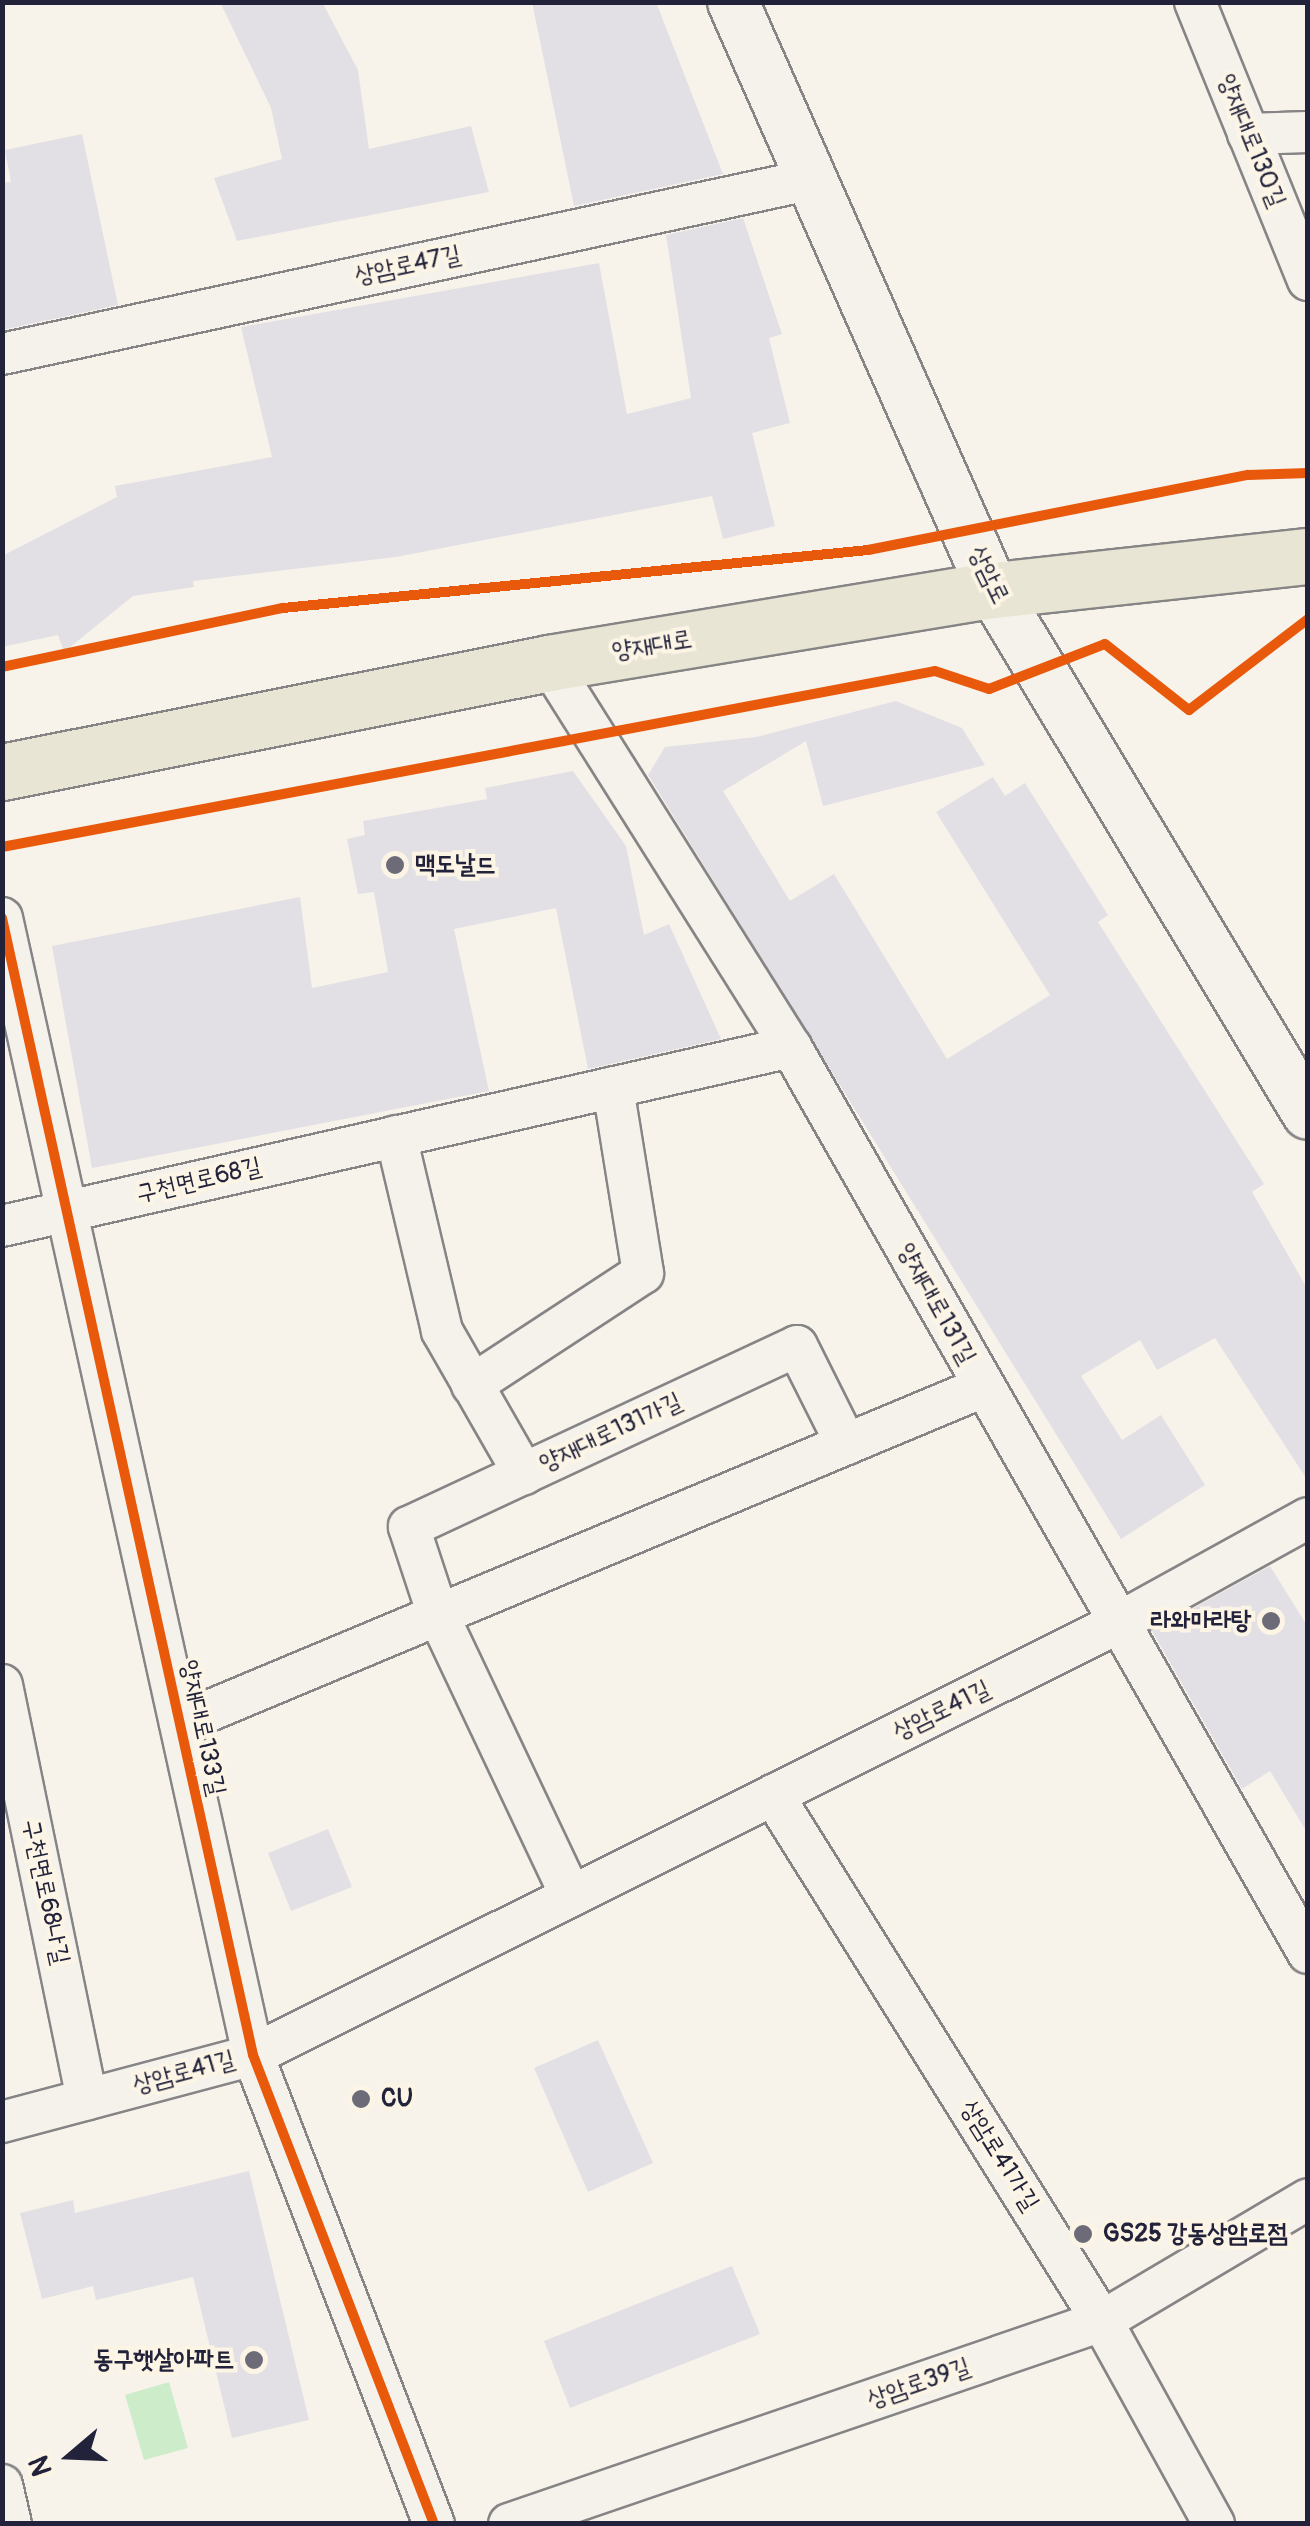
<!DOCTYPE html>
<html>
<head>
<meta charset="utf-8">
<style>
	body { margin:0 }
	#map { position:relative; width:1310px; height:2526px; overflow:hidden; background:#f7f3ea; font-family:Pangolin,"Poor Story",sans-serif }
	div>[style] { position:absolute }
	.green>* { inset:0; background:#cdedca }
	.building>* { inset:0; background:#e2e0e5 }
	.roads { filter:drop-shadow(2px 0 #868485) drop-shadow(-2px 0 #868485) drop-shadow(0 2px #868485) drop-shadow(0 -2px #868485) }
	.minor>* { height:40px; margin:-20px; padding:0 20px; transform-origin:20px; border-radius:20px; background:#f5f2ec }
	.tertiary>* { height:50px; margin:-25px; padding:0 25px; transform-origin:25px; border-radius:25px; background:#f5f2ec }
	.primary>* { height:55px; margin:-27.5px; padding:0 27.5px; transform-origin:27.5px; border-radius:27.5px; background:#e9e5d5 }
	.cycleway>* { height:10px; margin:-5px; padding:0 5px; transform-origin:5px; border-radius:5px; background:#e8590c }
	.dots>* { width:28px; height:28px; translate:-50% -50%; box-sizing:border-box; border:5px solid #fcf5e5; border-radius:50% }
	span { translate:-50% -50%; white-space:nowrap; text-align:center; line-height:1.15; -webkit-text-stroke:8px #fcf5e5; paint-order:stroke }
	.street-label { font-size:25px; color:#22223b }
	.poi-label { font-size:25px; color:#22223b; font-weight:700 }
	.left { translate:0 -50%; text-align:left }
	.right { translate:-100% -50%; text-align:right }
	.frame { position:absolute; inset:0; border:5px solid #22223b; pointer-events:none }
	.north { position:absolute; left:20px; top:2406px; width:100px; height:100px; -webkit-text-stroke:8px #fcf5e5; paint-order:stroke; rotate:251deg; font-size:28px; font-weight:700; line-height:40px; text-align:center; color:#22223b }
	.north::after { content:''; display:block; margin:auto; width:35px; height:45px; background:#22223b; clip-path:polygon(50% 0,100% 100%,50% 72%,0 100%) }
</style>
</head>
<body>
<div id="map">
	<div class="green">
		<div style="clip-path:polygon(169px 2382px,188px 2448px,144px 2460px,125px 2395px)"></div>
	</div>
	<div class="building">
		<div style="clip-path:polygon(220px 2px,322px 2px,358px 70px,369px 149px,471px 126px,489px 192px,237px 241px,214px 178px,282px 159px,271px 108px)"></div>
		<div style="clip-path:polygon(532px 2px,656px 2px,723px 174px,574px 206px)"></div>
		<div style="clip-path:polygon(82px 134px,118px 305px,2px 330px,2px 183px,11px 182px,5px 150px)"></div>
		<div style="clip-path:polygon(743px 218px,782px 334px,769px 338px,790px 423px,752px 433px,775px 526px,723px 539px,712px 496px,396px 557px,193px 581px,194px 587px,133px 596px,64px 652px,58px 635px,2px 647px,2px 556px,117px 497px,115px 486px,272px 457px,241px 327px,599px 263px,627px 414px,691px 398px,666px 235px)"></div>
		<div style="clip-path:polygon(896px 701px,962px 728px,985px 765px,823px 806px,806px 741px,723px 791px,790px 901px,834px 874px,947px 1059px,1050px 995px,936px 812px,993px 777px,1005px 796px,1025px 783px,1108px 915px,1098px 922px,1264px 1184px,1252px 1192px,1308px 1290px,1308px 1481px,1215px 1338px,1157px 1370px,1140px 1340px,1081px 1376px,1122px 1440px,1161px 1415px,1205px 1485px,1121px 1539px,648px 775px,665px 747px,756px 737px)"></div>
		<div style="clip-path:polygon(573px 771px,626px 846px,644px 935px,669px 924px,721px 1039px,588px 1069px,556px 908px,454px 929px,489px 1091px,92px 1168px,52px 946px,300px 897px,312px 988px,388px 972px,374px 892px,358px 894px,347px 839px,365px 835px,363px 821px,487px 799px,485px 788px)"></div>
		<div style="clip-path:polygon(1270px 1566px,1308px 1627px,1308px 1834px,1270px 1771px,1242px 1789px,1152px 1631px)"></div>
		<div style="clip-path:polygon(328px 1829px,352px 1887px,291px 1911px,268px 1853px)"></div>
		<div style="clip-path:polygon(598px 2040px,653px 2163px,588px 2192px,534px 2068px)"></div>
		<div style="clip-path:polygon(249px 2171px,309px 2420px,232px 2438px,193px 2277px,96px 2300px,93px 2286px,42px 2299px,20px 2213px,73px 2200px,75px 2213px)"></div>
		<div style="clip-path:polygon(732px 2266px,760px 2334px,570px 2408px,544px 2341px)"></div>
	</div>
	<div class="roads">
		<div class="minor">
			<div style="left:1195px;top:2px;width:300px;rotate:67.9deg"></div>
			<div style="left:1248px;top:134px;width:60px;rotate:-1.9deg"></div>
			<div style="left:2px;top:354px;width:830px;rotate:-12.18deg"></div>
			<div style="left:549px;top:663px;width:454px;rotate:57.8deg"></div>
			<div style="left:791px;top:1047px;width:1043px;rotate:60.29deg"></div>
			<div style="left:2px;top:918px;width:1164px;rotate:77.55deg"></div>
			<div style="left:253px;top:2055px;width:503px;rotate:68.9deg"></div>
			<div style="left:396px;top:1136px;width:200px;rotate:76.7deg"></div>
			<div style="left:442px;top:1331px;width:165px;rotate:60.2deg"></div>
			<div style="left:2px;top:1226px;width:809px;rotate:-12.78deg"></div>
			<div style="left:472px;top:1385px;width:204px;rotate:-33.2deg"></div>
			<div style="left:643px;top:1273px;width:188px;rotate:-99.2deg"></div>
			<div style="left:2px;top:1685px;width:423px;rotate:78.4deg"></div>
			<div style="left:180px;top:1723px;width:870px;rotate:-22.71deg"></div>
			<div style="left:773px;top:1795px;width:620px;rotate:57.98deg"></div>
			<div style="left:1102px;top:2321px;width:232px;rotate:61.1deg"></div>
			<div style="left:571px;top:1896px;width:311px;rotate:-115.3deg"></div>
			<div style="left:438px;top:1615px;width:93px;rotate:-108.2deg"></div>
			<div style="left:409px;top:1527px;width:428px;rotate:-25deg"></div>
			<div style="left:797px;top:1346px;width:110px;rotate:63.4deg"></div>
			<div style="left:2px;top:2122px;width:260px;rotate:-14.9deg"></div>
			<div style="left:253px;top:2055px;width:965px;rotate:-26.54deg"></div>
			<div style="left:1116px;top:1624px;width:219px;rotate:-28.9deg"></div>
			<div style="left:2px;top:2485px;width:40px;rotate:77deg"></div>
			<div style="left:509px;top:2524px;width:627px;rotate:-18.9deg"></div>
			<div style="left:1102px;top:2321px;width:239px;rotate:-30.6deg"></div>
		</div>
		<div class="tertiary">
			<div style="left:733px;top:2px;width:643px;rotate:66.15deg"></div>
			<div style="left:993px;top:590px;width:611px;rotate:58.99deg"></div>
		</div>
		<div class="primary">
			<div style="left:2px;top:772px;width:558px;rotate:-11.27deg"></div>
			<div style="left:549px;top:663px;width:442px;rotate:-9.4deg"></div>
			<div style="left:985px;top:591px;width:325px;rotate:-6.2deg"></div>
		</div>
	</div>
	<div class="cycleway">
		<div style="left:2px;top:667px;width:287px;rotate:-11.9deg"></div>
		<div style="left:283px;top:608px;width:588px;rotate:-5.66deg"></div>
		<div style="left:868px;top:550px;width:387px;rotate:-11.2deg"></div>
		<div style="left:1248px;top:475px;width:60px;rotate:-1.9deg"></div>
		<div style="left:2px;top:847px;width:949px;rotate:-10.68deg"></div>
		<div style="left:935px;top:671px;width:57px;rotate:18.4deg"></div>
		<div style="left:989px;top:689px;width:124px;rotate:-21.2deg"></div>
		<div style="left:1105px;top:644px;width:107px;rotate:38.2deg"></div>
		<div style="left:1189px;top:710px;width:150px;rotate:-37.4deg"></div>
		<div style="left:2px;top:918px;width:1164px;rotate:77.55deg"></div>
		<div style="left:253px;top:2055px;width:503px;rotate:68.9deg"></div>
	</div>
	<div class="dots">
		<div style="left:395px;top:865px;background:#6d6b78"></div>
		<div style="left:1271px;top:1621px;background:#6d6b78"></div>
		<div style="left:361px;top:2099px;background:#6d6b78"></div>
		<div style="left:1083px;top:2234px;background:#6d6b78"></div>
		<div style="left:254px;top:2360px;background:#6d6b78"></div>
	</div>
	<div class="street-label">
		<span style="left:1251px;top:141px;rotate:68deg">양재대로130길</span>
		<span style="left:408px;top:266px;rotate:-12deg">상암로47길</span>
		<span style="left:988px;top:575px;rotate:64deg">상암로</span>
		<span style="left:652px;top:646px;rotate:-9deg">양재대로</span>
		<span style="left:199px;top:1181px;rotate:-13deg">구천면로68길</span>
		<span style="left:936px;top:1304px;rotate:61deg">양재대로131길</span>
		<span style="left:611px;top:1433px;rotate:-25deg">양재대로131가길</span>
		<span style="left:942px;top:1711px;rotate:-26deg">상암로41길</span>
		<span style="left:202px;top:1728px;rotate:78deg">양재대로133길</span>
		<span style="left:45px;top:1892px;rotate:78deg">구천면로68나길</span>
		<span style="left:184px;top:2073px;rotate:-15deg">상암로41길</span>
		<span style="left:999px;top:2156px;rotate:58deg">상암로41가길</span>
		<span style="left:919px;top:2384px;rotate:-19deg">상암로39길</span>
	</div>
	<div class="poi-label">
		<span class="left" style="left:415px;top:865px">맥도날드</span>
		<span class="right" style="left:1251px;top:1621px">라와마라탕</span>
		<span class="left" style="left:381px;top:2099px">CU</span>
		<span class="left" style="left:1103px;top:2234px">GS25 강동상암로점</span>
		<span class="right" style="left:234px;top:2360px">동구햇살아파트</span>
	</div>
	<div class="frame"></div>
	<div class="north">N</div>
</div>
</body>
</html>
